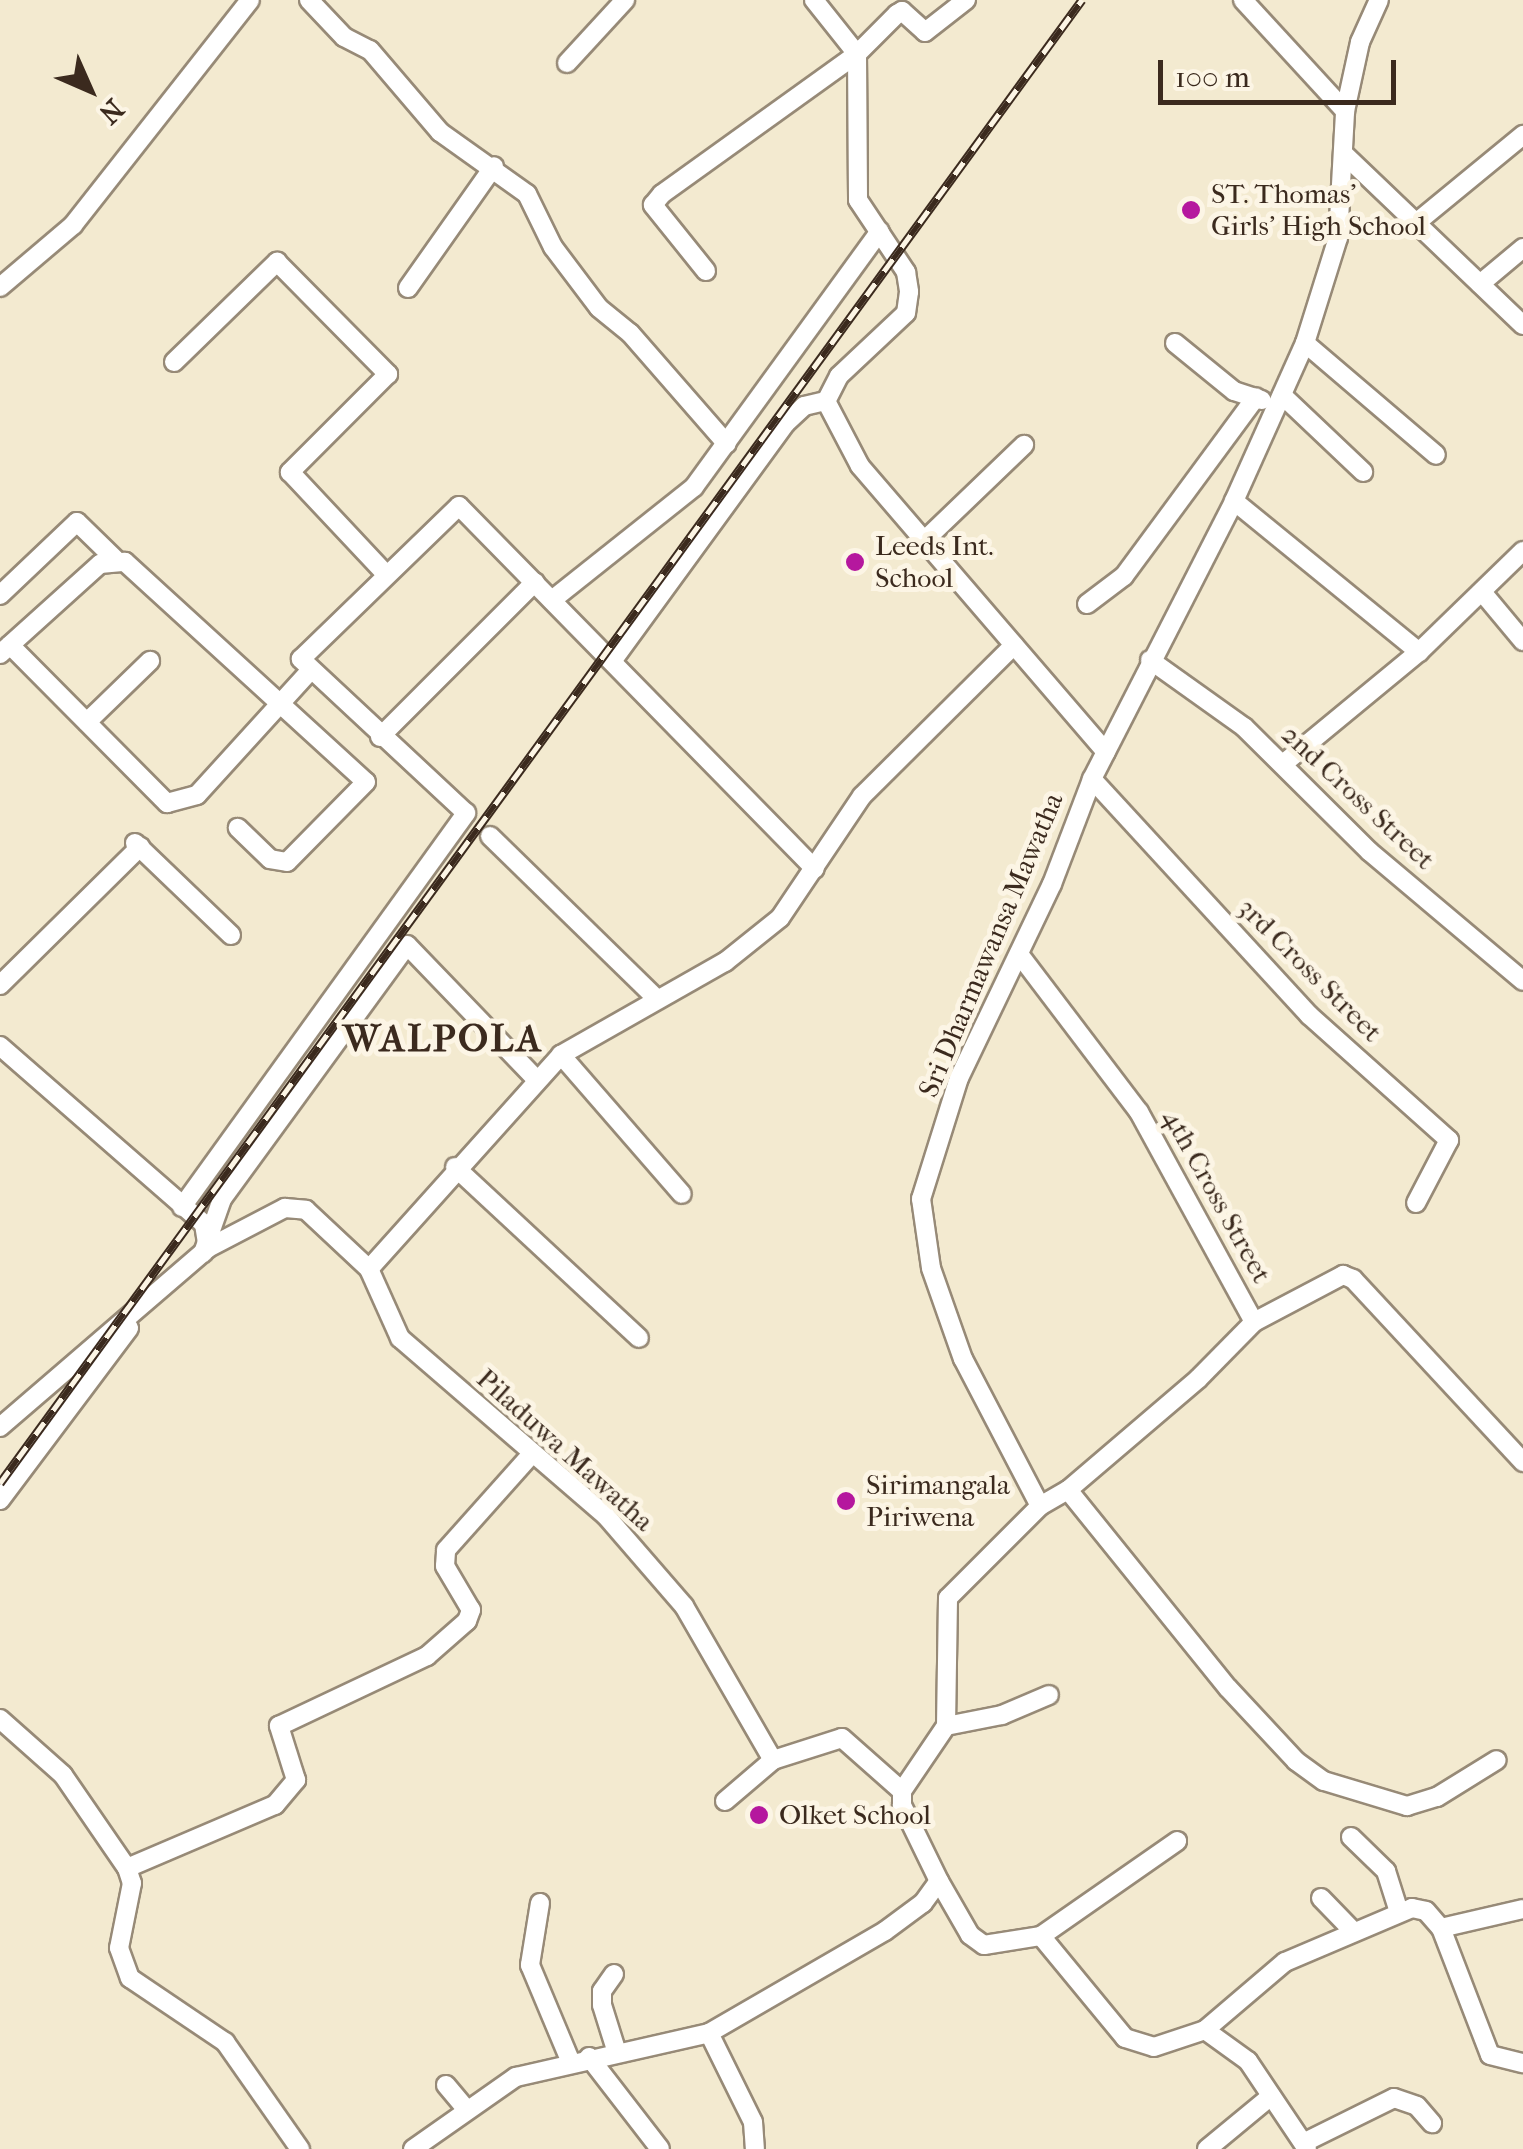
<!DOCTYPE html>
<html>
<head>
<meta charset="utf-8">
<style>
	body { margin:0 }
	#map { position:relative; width:1523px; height:2149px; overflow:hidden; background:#f3ead0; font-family:"IM FELL French Canon",serif }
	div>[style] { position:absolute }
	.roads { filter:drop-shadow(2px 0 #978a77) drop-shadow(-2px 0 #978a77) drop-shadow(0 2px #978a77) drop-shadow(0 -2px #978a77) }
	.street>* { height:18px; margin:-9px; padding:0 9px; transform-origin:9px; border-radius:9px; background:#fff }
	.rail>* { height:9px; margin-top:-4.5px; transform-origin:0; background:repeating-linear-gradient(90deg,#fcf5e5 0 15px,#3b2a1e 0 30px); box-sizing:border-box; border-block:2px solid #3b2a1e }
	.dots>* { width:28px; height:28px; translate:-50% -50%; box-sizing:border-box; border:5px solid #fcf5e5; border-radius:50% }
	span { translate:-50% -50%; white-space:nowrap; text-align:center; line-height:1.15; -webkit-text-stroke:10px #fcf5e5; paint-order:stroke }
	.poi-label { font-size:28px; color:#3b2a1e }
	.left { translate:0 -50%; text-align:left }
	.street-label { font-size:28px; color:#3b2a1e }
	.district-label { font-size:38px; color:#3b2a1e; font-weight:700; letter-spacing:2.5px }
	.north { position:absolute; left:40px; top:40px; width:100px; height:100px; -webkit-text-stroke:8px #fcf5e5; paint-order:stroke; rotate:135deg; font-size:28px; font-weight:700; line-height:40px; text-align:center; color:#3b2a1e }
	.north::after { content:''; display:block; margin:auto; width:35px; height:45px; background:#3b2a1e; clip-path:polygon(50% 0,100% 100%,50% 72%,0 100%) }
	.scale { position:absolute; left:1158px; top:60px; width:238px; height:45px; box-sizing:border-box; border:5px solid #3b2a1e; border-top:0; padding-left:12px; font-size:30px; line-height:35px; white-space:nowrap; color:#3b2a1e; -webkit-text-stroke:8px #fcf5e5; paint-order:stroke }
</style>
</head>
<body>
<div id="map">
	<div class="roads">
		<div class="street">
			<div style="left:309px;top:0;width:51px;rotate:46.6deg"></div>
			<div style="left:344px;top:37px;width:29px;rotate:27deg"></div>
			<div style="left:370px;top:50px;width:108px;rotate:49.5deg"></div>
			<div style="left:440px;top:132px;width:107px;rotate:35.5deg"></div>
			<div style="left:527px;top:194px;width:59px;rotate:63.9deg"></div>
			<div style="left:553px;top:247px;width:76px;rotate:53deg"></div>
			<div style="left:599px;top:308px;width:40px;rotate:39deg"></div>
			<div style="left:630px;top:333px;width:147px;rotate:48.9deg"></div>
			<div style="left:814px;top:0;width:69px;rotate:51.5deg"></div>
			<div style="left:857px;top:54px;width:146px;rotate:89.6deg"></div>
			<div style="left:858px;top:200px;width:87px;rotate:56.3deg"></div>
			<div style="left:906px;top:272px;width:20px;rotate:81deg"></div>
			<div style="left:909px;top:292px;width:21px;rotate:98deg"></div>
			<div style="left:906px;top:313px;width:92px;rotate:136.8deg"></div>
			<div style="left:839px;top:376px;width:28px;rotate:117deg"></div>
			<div style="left:826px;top:401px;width:73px;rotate:62.4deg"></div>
			<div style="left:860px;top:466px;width:377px;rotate:49.3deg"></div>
			<div style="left:1243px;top:0;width:151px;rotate:47.4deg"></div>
			<div style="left:567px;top:63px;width:86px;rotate:-47.4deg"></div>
			<div style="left:1345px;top:155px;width:246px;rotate:43.7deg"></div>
			<div style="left:1416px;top:223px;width:139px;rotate:-39.4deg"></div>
			<div style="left:706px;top:271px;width:85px;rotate:-128.8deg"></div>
			<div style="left:653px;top:205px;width:14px;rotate:-51deg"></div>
			<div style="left:662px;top:194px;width:240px;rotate:-35.7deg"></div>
			<div style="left:857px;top:54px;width:57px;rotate:-45deg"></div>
			<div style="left:897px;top:14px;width:6px;rotate:-31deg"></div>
			<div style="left:902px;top:11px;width:31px;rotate:42deg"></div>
			<div style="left:925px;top:32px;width:52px;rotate:-38deg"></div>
			<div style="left:1480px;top:284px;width:56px;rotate:-39.9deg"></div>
			<div style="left:0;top:287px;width:96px;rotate:-40.3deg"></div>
			<div style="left:73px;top:225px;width:286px;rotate:-51.8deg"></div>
			<div style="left:408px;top:288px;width:149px;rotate:-54.8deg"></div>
			<div style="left:1175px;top:343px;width:76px;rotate:39.1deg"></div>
			<div style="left:1234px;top:391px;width:29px;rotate:18deg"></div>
			<div style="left:1305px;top:343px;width:172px;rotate:40.5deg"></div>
			<div style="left:174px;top:362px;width:144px;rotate:-44.2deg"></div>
			<div style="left:277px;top:262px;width:158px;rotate:45.3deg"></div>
			<div style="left:388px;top:374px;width:139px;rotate:135deg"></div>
			<div style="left:290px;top:472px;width:139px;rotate:46.8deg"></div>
			<div style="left:1282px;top:395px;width:112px;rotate:43.5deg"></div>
			<div style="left:1234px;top:501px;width:239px;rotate:39.2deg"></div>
			<div style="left:926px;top:539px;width:136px;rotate:-43.8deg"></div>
			<div style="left:1482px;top:592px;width:64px;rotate:50.1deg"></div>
			<div style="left:0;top:595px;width:106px;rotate:-43.5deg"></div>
			<div style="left:77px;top:522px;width:53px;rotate:44.2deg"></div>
			<div style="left:552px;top:600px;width:181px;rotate:-38.5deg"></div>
			<div style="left:694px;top:487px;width:316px;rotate:-54deg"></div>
			<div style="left:1087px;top:604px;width:46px;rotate:-37.1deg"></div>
			<div style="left:1124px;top:576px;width:222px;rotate:-53.6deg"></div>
			<div style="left:10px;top:645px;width:223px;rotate:45.2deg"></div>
			<div style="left:167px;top:803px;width:31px;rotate:-15deg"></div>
			<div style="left:197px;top:795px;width:165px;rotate:-47.7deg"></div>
			<div style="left:0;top:654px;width:135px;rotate:-42deg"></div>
			<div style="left:100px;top:564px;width:25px;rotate:-5deg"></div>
			<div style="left:125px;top:562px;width:326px;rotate:42.4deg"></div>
			<div style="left:366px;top:782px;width:112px;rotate:134.6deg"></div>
			<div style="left:287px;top:862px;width:17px;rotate:-170deg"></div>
			<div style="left:270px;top:859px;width:45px;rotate:-135.9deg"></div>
			<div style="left:613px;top:660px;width:293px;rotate:-53.9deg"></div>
			<div style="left:786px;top:423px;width:25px;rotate:-43deg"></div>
			<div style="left:804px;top:406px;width:23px;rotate:-13deg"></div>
			<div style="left:1150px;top:660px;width:115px;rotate:35.5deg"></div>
			<div style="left:1244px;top:727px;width:177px;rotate:44.8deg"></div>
			<div style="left:1370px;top:852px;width:200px;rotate:40.1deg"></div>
			<div style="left:87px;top:722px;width:88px;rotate:-44.1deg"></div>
			<div style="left:380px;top:737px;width:219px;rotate:-45deg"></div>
			<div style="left:1283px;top:764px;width:176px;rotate:-39.5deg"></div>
			<div style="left:1419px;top:652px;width:145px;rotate:-44.2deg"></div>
			<div style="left:1092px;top:779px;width:321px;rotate:47.4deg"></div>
			<div style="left:1309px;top:1015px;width:188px;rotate:41.8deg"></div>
			<div style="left:1449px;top:1140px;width:71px;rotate:117.6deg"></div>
			<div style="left:490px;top:836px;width:232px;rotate:44.3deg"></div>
			<div style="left:135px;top:843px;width:133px;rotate:43.8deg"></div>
			<div style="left:1019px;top:954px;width:198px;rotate:52.8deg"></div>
			<div style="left:1139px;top:1112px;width:239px;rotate:61.3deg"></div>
			<div style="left:1254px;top:1322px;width:101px;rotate:-27.8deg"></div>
			<div style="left:1343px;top:1275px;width:11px;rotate:22deg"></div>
			<div style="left:1353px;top:1279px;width:250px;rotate:47.1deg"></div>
			<div style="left:0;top:985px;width:197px;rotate:-44.6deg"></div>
			<div style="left:0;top:1046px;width:271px;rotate:41.1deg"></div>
			<div style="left:204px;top:1224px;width:19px;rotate:81deg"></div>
			<div style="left:561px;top:1055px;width:184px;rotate:49deg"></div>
			<div style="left:455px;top:1167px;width:251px;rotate:42.9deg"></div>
			<div style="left:182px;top:1207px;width:486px;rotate:-54.2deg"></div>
			<div style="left:466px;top:813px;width:226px;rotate:-137deg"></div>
			<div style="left:301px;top:659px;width:220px;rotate:-44.1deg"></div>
			<div style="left:459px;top:506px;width:508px;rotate:45.56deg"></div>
			<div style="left:203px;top:1253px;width:57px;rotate:-70.6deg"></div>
			<div style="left:222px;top:1199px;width:314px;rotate:-53.9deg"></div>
			<div style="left:407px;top:945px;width:187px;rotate:46.1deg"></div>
			<div style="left:369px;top:1269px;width:288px;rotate:-48.1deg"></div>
			<div style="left:561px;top:1055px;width:189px;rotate:-29.6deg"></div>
			<div style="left:725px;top:962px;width:70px;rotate:-38.7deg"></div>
			<div style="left:780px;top:918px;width:147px;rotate:-56.1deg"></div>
			<div style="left:862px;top:796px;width:214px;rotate:-44.8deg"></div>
			<div style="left:0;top:1427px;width:274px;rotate:-40.7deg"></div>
			<div style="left:208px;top:1248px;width:87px;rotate:-27.5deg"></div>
			<div style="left:285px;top:1208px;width:21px;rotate:5deg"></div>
			<div style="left:306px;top:1210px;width:86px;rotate:43.1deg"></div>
			<div style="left:369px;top:1269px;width:76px;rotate:65.8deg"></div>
			<div style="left:400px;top:1338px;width:272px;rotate:40.8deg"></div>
			<div style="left:606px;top:1516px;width:119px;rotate:49.1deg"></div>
			<div style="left:684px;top:1606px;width:178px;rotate:60deg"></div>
			<div style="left:773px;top:1760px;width:72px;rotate:-17.7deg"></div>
			<div style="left:842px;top:1738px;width:80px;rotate:41.5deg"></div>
			<div style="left:1068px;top:1490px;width:255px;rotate:51.1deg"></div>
			<div style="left:1228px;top:1688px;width:100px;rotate:47deg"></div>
			<div style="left:1296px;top:1761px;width:34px;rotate:36deg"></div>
			<div style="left:1324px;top:1781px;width:87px;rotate:16.8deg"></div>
			<div style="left:1407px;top:1806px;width:31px;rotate:-17deg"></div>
			<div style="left:1437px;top:1797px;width:70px;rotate:-31.7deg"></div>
			<div style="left:0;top:1500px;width:215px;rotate:-53.1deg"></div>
			<div style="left:1040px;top:1506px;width:32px;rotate:-30deg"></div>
			<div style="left:1068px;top:1490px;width:172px;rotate:-40.5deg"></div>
			<div style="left:1199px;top:1378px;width:78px;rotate:-45.5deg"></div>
			<div style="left:0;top:1719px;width:84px;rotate:41.6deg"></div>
			<div style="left:63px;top:1775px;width:113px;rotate:55.5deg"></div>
			<div style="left:127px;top:1868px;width:16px;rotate:72deg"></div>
			<div style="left:132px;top:1883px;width:66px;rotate:101.3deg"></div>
			<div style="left:119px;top:1948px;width:32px;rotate:70deg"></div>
			<div style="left:130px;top:1978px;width:115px;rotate:34deg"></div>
			<div style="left:225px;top:2042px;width:131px;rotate:55deg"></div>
			<div style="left:946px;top:1726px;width:57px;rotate:-11.1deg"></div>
			<div style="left:1002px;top:1715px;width:51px;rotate:-23.1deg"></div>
			<div style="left:725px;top:1801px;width:63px;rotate:-40.5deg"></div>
			<div style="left:1351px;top:1837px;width:49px;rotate:44.2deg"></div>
			<div style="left:1386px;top:1871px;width:43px;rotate:72.4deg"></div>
			<div style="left:127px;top:1868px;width:161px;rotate:-23.1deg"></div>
			<div style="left:275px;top:1805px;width:33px;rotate:-50deg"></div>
			<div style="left:296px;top:1780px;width:57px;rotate:-107.5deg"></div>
			<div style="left:279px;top:1726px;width:164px;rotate:-25.3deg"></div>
			<div style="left:427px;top:1656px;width:53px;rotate:-41.2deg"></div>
			<div style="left:467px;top:1621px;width:12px;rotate:-70deg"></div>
			<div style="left:471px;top:1610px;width:51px;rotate:-120.6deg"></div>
			<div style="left:445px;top:1566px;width:16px;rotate:-86deg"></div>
			<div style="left:446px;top:1550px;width:127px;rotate:-48.2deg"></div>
			<div style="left:939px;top:1881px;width:62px;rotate:60.1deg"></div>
			<div style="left:970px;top:1935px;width:17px;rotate:36deg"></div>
			<div style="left:984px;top:1945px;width:58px;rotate:-9deg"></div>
			<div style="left:1041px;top:1936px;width:166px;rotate:-34.9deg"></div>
			<div style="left:1321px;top:1898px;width:47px;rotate:45.9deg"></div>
			<div style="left:540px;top:1903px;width:63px;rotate:99.2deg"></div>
			<div style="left:530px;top:1965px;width:103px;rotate:67.2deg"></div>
			<div style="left:1441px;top:1928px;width:84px;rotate:-13deg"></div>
			<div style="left:1041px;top:1936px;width:132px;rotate:50.5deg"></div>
			<div style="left:1125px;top:2038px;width:30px;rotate:17deg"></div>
			<div style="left:1154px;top:2047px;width:54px;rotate:-18.4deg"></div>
			<div style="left:1205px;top:2030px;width:53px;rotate:35.8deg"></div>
			<div style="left:1248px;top:2061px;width:106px;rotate:56.2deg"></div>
			<div style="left:614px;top:1974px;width:21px;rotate:125deg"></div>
			<div style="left:602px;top:1991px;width:14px;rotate:90deg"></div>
			<div style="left:602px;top:2005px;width:50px;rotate:72.6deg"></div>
			<div style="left:1205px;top:2030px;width:105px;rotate:-40.4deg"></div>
			<div style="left:1285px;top:1962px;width:138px;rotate:-23deg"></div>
			<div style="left:1412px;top:1908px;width:14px;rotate:12deg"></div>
			<div style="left:1426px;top:1911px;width:23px;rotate:49deg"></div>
			<div style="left:1441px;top:1928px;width:136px;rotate:68.9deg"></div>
			<div style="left:1490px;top:2055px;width:34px;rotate:14deg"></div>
			<div style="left:709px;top:2033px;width:99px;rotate:63.7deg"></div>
			<div style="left:753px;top:2122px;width:27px;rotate:86deg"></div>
			<div style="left:589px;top:2057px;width:116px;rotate:52.3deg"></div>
			<div style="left:446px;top:2085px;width:33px;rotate:50deg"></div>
			<div style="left:1305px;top:2142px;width:99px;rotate:-26.3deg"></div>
			<div style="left:1394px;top:2098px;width:24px;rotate:19deg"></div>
			<div style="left:1417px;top:2106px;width:23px;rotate:49deg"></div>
			<div style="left:413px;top:2149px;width:126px;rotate:-35deg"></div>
			<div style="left:516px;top:2077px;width:198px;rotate:-12.8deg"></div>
			<div style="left:709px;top:2033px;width:203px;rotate:-30.1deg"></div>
			<div style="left:885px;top:1931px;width:47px;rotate:-36.4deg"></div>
			<div style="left:923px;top:1903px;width:27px;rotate:-54deg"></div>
			<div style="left:939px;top:1881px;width:85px;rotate:-116deg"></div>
			<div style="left:902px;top:1805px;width:14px;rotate:-90deg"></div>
			<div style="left:902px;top:1791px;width:78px;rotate:-55.9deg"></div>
			<div style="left:946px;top:1726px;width:128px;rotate:-89.1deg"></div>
			<div style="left:948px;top:1598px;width:130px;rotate:-45deg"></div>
			<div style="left:1040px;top:1506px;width:166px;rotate:-117.6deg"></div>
			<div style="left:963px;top:1359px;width:96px;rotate:-109.4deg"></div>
			<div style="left:931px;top:1268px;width:70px;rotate:-98.2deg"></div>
			<div style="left:921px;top:1199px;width:127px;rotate:-72.6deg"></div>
			<div style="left:959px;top:1078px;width:215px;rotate:-64.4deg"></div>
			<div style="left:1052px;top:884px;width:112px;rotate:-69.1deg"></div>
			<div style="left:1092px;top:779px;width:312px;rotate:-62.9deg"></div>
			<div style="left:1234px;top:501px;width:173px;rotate:-65.8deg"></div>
			<div style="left:1305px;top:343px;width:110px;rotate:-72.6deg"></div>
			<div style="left:1338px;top:238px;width:127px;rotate:-86.8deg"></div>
			<div style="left:1345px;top:111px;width:71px;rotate:-77.7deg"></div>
			<div style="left:1360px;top:42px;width:46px;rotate:-65.7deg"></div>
			<div style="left:1207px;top:2149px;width:83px;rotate:-39.6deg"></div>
		</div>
	</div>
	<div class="rail">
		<div style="left:0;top:1483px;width:1836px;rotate:-53.89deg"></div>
	</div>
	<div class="dots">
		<div style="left:1191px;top:210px;background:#b5179e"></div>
		<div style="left:855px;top:562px;background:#b5179e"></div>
		<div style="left:846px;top:1501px;background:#b5179e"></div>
		<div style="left:759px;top:1815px;background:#b5179e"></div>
	</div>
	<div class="poi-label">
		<span class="left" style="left:1211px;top:210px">ST. Thomas'<br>Girls' High School</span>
		<span class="left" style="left:875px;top:562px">Leeds Int.<br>School</span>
		<span class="left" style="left:866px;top:1501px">Sirimangala<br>Piriwena</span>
		<span class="left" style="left:779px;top:1815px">Olket School</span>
	</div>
	<div class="street-label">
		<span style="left:1358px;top:797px;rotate:43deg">2nd Cross Street</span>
		<span style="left:991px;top:945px;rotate:-67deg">Sri Dharmawansa Mawatha</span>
		<span style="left:1310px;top:970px;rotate:45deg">3rd Cross Street</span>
		<span style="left:1217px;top:1196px;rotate:61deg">4th Cross Street</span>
		<span style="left:565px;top:1450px;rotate:42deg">Piladuwa Mawatha</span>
	</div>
	<div class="district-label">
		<span style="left:443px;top:1039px">WALPOLA</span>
	</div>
	<div class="north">N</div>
	<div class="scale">100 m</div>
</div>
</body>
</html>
